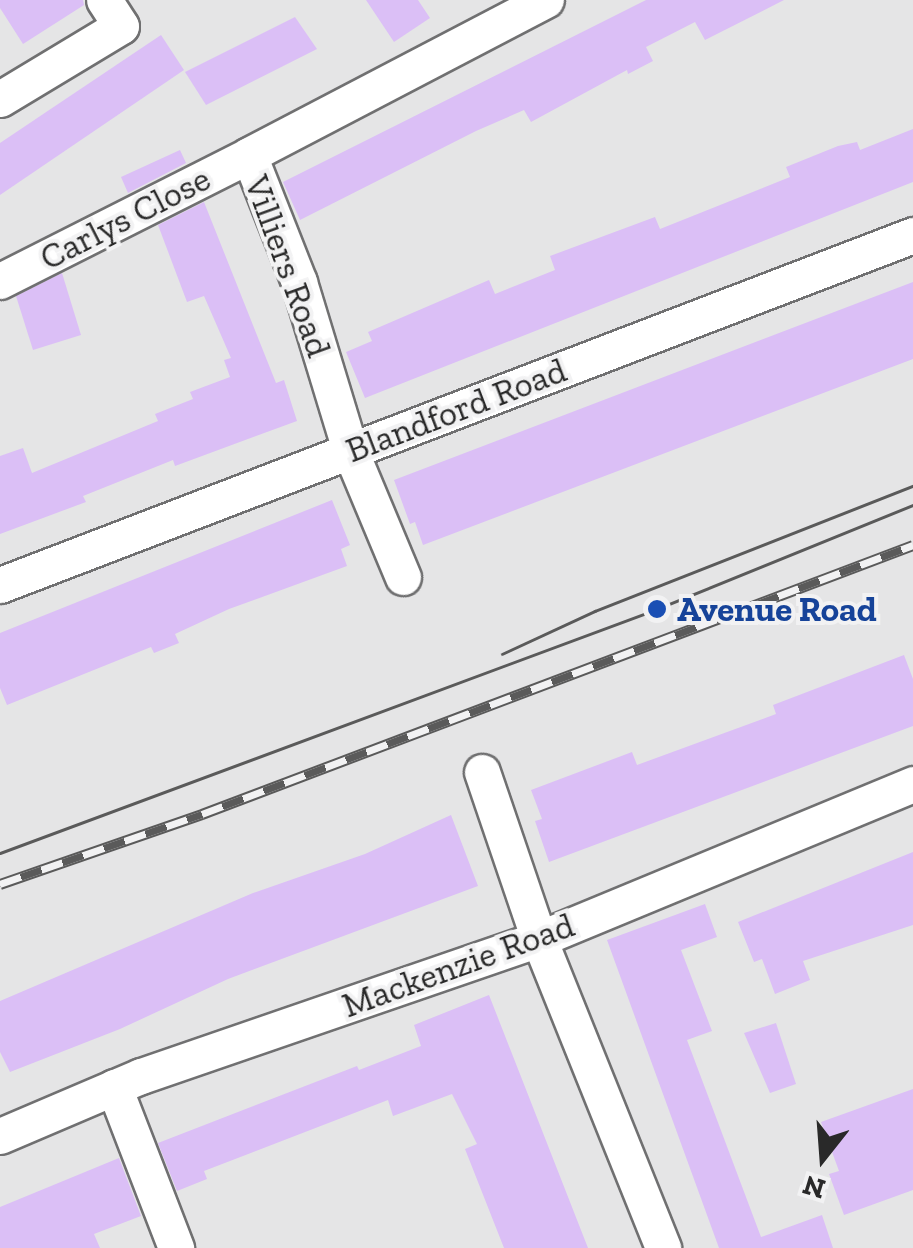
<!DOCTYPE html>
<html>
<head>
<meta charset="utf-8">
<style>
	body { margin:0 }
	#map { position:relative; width:913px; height:1248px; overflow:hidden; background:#e5e5e6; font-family:"Zilla Slab",serif }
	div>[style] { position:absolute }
	.building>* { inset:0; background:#dbbff6 }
	.roads { filter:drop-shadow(2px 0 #707071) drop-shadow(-2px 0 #707071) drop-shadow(0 2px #707071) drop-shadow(0 -2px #707071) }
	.minor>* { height:35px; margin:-17.5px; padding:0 17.5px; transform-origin:17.5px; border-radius:17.5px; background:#fff }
	.tram>* { height:2.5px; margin:-1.25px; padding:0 1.25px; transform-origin:1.25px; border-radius:1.25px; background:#5a5a5a }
	.rail>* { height:11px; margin-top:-5.5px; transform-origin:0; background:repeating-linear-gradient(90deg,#f2f2f3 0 22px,#5a5a5a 0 44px); box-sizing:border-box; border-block:2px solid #5a5a5a }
	.dots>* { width:28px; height:28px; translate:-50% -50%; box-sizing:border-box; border:5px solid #f2f2f3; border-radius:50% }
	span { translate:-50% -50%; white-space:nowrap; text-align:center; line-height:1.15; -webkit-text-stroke:8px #f2f2f3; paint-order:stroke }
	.street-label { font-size:35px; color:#292929 }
	.transit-label { font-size:35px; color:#164399; font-weight:700 }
	.left { translate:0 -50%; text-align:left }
	.north { position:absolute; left:773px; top:1108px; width:100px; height:100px; -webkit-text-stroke:8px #f2f2f3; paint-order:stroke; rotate:197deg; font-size:28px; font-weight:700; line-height:40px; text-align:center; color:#292929 }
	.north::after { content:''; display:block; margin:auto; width:35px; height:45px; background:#292929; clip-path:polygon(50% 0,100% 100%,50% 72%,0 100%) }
</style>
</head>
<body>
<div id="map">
	<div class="building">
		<div style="clip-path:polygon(0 0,83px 0,84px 5px,23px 44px,0 8px)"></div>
		<div style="clip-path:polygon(366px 0,418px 0,430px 18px,394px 42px)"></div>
		<div style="clip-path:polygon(646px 0,784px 0,705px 40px,695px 22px,646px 47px,653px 61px,628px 74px,627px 70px,531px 122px,524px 110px,476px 131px,300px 220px,283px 182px)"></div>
		<div style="clip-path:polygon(295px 17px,317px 49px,206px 105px,185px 72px)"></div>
		<div style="clip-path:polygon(161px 35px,184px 70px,0 195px,0 143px)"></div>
		<div style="clip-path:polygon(913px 129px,913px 182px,365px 398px,346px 352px,372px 341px,368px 332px,489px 280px,495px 294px,555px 270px,550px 256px,655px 217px,660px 229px,790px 177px,786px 167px,838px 146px,857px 142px,860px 150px)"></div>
		<div style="clip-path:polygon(180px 150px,186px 163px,128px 193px,121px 177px)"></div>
		<div style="clip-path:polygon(204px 202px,276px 383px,284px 380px,297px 421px,175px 466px,173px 460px,83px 496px,86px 502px,0 534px,0 456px,23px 448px,32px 473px,158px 421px,155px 414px,193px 399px,190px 392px,230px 377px,224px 360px,231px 358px,204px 296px,187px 302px,158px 225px)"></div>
		<div style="clip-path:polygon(62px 273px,81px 335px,33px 350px,16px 296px)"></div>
		<div style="clip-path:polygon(913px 282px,913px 359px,423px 545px,415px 522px,410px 524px,394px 480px)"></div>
		<div style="clip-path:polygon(332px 500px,350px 545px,341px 549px,347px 566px,229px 609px,175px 634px,179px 643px,154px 653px,151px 647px,7px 705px,0 688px,0 633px)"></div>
		<div style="clip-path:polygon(904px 655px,913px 679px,913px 726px,549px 862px,535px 821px,542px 819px,531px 790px,632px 752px,637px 765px,776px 714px,773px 705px)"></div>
		<div style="clip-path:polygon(451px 815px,478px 886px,228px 979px,120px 1029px,10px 1072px,0 1052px,0 1001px,253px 893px,365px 854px)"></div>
		<div style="clip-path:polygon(913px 852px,913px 925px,803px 961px,810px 980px,775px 994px,762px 959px,754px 962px,738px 922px)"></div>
		<div style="clip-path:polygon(705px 904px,717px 937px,681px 950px,712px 1031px,687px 1040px,761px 1237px,822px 1215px,833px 1248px,719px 1248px,607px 940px)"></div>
		<div style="clip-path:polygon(489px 995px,588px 1248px,504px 1248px,465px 1149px,477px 1144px,452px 1094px,393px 1116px,388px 1100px,204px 1171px,207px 1179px,177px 1191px,158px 1143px,357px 1066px,359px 1070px,421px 1046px,414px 1025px)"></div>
		<div style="clip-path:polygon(776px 1023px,796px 1084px,770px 1093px,744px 1033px)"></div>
		<div style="clip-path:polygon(913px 1089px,913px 1190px,844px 1215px,829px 1174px,839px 1171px,821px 1122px)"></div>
		<div style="clip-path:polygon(119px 1158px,141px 1216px,94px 1234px,100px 1248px,0 1248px,0 1207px)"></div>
	</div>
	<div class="roads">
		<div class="minor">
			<div style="left:0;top:99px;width:141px;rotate:-31.1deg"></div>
			<div style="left:121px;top:26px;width:31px;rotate:-123deg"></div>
			<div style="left:0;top:281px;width:279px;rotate:-26.8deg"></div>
			<div style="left:403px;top:577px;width:138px;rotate:-112.7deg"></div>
			<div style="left:350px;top:450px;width:176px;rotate:-106.9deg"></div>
			<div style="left:299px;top:282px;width:136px;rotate:-111.5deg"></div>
			<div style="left:249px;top:155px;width:335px;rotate:-27.6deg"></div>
			<div style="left:0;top:585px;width:978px;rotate:-20.97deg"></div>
			<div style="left:482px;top:772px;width:176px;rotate:71.2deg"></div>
			<div style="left:539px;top:939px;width:333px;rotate:68.1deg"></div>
			<div style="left:114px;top:1087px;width:173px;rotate:68.9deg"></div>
			<div style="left:0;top:1136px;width:153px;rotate:-23.1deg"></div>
			<div style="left:141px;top:1076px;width:421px;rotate:-19deg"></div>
			<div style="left:539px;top:939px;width:405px;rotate:-22.5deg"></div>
		</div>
	</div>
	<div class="tram">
		<div style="left:502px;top:654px;width:102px;rotate:-24.8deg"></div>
		<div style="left:595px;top:611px;width:342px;rotate:-21.5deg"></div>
		<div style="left:0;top:853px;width:701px;rotate:-20.37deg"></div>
		<div style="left:657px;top:609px;width:276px;rotate:-22.1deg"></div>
	</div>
	<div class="rail">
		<div style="left:0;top:884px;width:214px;rotate:-19.1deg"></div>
		<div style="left:202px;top:814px;width:760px;rotate:-20.72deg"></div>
	</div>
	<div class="dots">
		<div style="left:657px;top:609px;background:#1a4fb4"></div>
	</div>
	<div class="street-label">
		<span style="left:125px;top:218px;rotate:-27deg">Carlys Close</span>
		<span style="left:288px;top:266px;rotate:70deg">Villiers Road</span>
		<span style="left:456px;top:410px;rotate:-21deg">Blandford Road</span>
		<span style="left:458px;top:965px;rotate:-20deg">Mackenzie Road</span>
	</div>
	<div class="transit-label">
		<span class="left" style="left:677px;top:609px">Avenue Road</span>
	</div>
	<div class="north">N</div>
</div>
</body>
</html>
